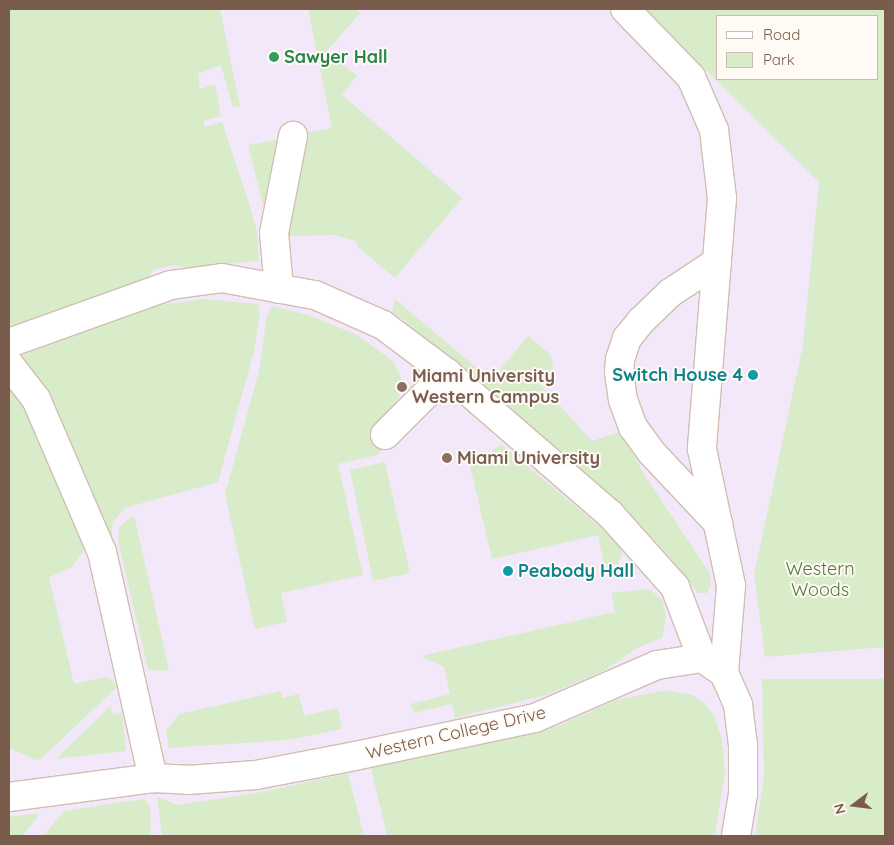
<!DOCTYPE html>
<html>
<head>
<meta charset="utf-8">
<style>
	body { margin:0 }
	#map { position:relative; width:894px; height:845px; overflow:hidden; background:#fdf6ec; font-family:Quicksand,sans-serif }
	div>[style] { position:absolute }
	.education>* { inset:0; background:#f3e8fa }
	.green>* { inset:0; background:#d8ecc9 }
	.roads { filter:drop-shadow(1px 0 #d1beb0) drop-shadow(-1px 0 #d1beb0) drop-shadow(0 1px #d1beb0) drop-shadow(0 -1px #d1beb0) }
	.minor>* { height:28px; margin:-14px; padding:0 14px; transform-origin:14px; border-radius:14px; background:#fff }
	.dots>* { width:14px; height:14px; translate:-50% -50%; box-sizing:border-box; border:2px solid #fffaf3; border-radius:50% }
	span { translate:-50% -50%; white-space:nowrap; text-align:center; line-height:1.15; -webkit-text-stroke:4px #fffaf3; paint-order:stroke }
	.leisure-label { font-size:18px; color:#27864d; font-weight:700 }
	.left { translate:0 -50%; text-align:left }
	.culture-label { font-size:18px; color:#0d838f; font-weight:700 }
	.right { translate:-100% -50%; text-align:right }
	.education-label { font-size:18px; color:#785e54; font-weight:700 }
	.park-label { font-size:18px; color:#537a41 }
	.street-label { font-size:18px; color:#7a5c4d }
	.frame { position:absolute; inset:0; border:10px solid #7a5c4d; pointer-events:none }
	.legend { position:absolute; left:716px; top:15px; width:162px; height:65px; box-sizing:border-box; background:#fffaf3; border:1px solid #cabbb1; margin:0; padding:6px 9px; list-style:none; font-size:15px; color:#7a5c4d }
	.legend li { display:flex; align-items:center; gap:10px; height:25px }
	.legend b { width:25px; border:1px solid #cabbb1 }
	.north { position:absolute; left:829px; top:780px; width:50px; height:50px; -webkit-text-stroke:4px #fffaf3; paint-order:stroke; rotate:255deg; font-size:14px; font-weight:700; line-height:20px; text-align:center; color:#7a5c4d }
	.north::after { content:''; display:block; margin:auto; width:18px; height:22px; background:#7a5c4d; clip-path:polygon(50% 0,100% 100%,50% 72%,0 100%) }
</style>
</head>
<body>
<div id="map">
	<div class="education">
		<div style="clip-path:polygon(evenodd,9px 9px,885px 9px,885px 836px,9px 836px,9px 9px,718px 16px,878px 16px,878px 79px,718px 79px,718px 16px)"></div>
	</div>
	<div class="green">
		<div style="clip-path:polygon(9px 9px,220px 9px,240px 106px,233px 108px,221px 65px,198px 74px,200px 89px,215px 84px,221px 116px,204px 121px,204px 127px,222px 122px,250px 206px,257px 232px,259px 261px,186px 268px,174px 265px,155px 269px,146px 279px,43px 319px,9px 328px)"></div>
		<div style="clip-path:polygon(308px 9px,355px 9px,360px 13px,327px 51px,357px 76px,342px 95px,462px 198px,395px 278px,358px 247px,356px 241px,334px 235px,287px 236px,300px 134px,332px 128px)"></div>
		<div style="clip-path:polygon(evenodd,644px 9px,885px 9px,885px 647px,765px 657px,754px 575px,803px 345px,819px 182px,644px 9px,878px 16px,878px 79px,718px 79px,718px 16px,878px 16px)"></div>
		<div style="clip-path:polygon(280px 139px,266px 217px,248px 145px)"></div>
		<div style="clip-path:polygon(204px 299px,258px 304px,260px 313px,254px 351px,218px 482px,125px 508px,113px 522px,111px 540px,105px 536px,39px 378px,18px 357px,153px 306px)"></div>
		<div style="clip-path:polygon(395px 299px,491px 380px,528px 336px,551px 355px,553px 368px,540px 384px,592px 441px,622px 431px,642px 471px,709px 572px,711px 585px,707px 593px,698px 593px,664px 550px,635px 520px,472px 376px,392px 311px)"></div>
		<div style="clip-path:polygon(272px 306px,308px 315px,357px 335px,393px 361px,403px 382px,398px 399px,379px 429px,382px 450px,378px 455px,338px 464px,363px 575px,281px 593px,287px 622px,255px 629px,225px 494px,259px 371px,267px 315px)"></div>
		<div style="clip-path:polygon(9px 384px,18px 394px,83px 543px,83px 552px,71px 568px,49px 577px,74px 684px,107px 677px,118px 686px,41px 759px,36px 760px,9px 748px)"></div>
		<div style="clip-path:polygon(501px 444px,618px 542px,622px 553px,618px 564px,605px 569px,598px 535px,492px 559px,468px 457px,489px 453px)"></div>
		<div style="clip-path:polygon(385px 462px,410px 573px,373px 581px,350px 470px)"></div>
		<div style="clip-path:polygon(134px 515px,169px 670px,161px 671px,148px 669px,118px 541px,119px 527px)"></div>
		<div style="clip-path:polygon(650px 589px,663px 601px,666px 617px,662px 638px,637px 648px,603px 671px,546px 695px,455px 718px,452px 704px,414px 713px,411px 704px,450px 694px,444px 667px,421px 656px,615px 612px,611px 593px)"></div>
		<div style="clip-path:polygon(762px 679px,885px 679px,885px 836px,755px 836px,764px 776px)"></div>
		<div style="clip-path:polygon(667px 690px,692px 695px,705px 704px,714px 715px,722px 740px,725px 772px,715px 836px,387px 836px,371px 768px,517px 737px,558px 726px,616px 700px)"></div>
		<div style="clip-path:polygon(281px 691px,282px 698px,299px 694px,304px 716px,338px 708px,342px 729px,288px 740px,169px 748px,166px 731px,179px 714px)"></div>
		<div style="clip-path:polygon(110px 706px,113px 715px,122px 713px,126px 751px,56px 759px)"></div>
		<div style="clip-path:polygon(348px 773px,364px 836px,162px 836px,157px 796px,177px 805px,263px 792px)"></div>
		<div style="clip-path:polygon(144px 799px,150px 807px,151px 836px,43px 836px,64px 811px)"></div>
		<div style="clip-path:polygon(40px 813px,23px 836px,9px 836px,9px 817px)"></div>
	</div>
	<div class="roads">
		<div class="minor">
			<div style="left:625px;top:9px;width:95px;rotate:45.9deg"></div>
			<div style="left:691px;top:77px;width:58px;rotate:66.5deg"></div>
			<div style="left:714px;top:130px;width:68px;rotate:83.3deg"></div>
			<div style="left:722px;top:198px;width:252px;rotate:94.6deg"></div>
			<div style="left:702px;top:449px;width:140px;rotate:78deg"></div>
			<div style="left:731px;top:586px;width:87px;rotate:94.6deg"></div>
			<div style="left:717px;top:262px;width:56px;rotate:146.6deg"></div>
			<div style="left:670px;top:293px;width:40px;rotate:136deg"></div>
			<div style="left:641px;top:321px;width:22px;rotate:129deg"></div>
			<div style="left:627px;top:338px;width:22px;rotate:108deg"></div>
			<div style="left:620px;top:359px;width:13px;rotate:94deg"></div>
			<div style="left:619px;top:372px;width:28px;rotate:82deg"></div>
			<div style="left:623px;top:400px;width:29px;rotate:70deg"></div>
			<div style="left:633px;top:427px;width:31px;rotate:54deg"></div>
			<div style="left:651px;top:452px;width:98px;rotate:46.7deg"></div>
			<div style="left:279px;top:289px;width:56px;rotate:-95.1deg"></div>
			<div style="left:274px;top:233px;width:99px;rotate:-78.9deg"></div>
			<div style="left:9px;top:343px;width:172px;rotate:-19.7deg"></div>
			<div style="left:171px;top:285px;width:51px;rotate:-7.8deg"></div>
			<div style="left:222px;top:278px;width:95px;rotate:10.4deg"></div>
			<div style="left:315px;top:295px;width:74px;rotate:23.8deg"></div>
			<div style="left:383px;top:325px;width:80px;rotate:36.9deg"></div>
			<div style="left:447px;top:373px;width:216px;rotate:40.9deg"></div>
			<div style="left:610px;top:514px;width:98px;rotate:48.3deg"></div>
			<div style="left:675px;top:587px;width:76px;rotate:69.2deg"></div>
			<div style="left:9px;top:364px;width:44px;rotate:52.4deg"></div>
			<div style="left:36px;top:399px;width:167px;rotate:66.7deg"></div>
			<div style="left:102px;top:552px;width:232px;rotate:77.3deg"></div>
			<div style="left:385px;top:435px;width:88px;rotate:-45deg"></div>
			<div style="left:9px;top:797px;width:145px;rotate:-7.5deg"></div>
			<div style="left:153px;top:778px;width:35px;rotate:3deg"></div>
			<div style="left:188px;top:780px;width:68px;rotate:-4.2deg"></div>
			<div style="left:256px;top:775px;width:101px;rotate:-10.9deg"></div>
			<div style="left:355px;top:756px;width:184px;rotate:-11.9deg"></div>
			<div style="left:535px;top:718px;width:133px;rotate:-23.5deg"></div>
			<div style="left:657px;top:665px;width:46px;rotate:-8.8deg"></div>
			<div style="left:702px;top:658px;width:27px;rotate:34deg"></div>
			<div style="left:724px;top:673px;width:35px;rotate:66deg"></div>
			<div style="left:738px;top:705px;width:40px;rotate:82.9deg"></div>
			<div style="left:743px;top:745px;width:49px;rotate:90deg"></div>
			<div style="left:743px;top:794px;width:43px;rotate:99.5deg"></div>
		</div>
	</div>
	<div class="dots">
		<div style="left:274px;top:57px;background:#2e9e5b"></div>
		<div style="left:753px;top:375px;background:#0f9aa8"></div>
		<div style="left:402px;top:387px;background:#8d6e63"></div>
		<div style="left:447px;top:458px;background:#8d6e63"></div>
		<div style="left:508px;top:571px;background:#0f9aa8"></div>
	</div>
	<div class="leisure-label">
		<span class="left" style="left:284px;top:57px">Sawyer Hall</span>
	</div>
	<div class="culture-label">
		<span class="right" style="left:743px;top:375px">Switch House 4</span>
		<span class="left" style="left:518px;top:571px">Peabody Hall</span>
	</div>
	<div class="education-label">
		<span class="left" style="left:412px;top:387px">Miami University<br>Western Campus</span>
		<span class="left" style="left:457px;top:458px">Miami University</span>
	</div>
	<div class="park-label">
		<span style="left:820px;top:580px">Western<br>Woods</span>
	</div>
	<div class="street-label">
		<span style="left:456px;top:733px;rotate:-13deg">Western College Drive</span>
	</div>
	<div class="frame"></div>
	<ul class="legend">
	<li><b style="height:6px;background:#fff"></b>Road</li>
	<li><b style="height:14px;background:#d8ecc9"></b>Park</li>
	</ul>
	<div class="north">N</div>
</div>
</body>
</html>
